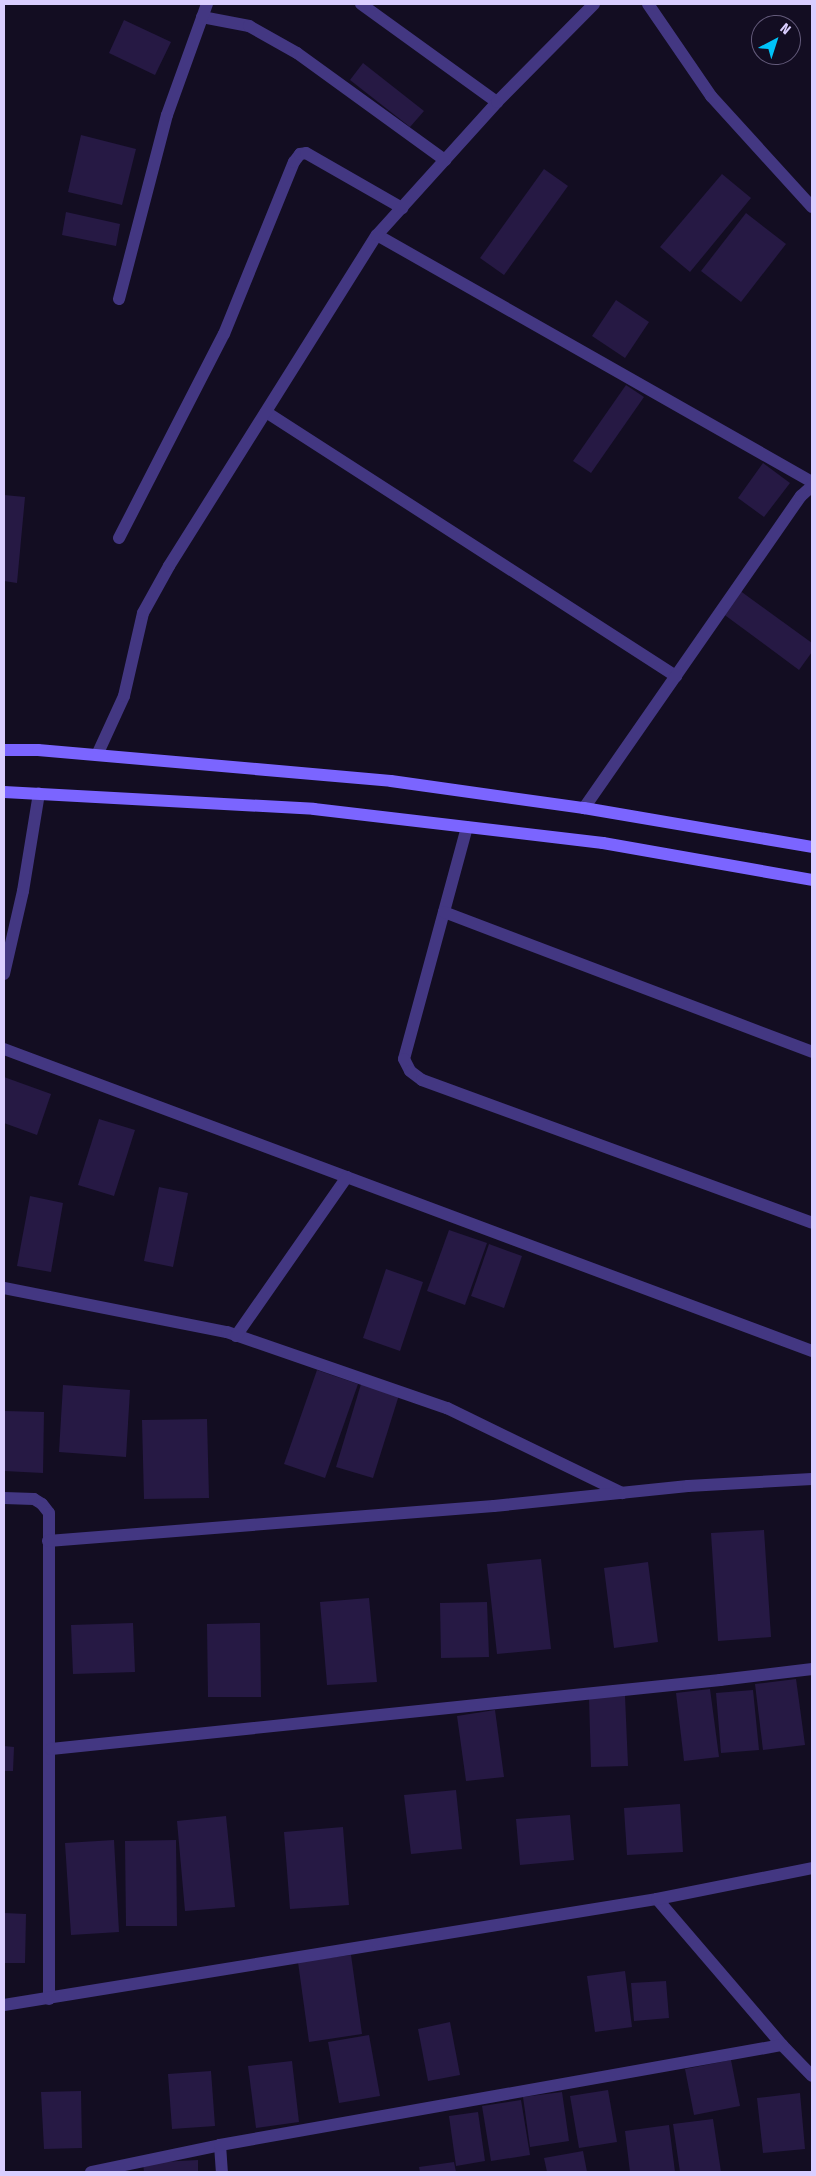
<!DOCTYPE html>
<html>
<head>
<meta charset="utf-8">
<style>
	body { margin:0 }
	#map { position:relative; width:816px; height:2176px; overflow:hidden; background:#130d22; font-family:"Fira Sans Condensed",sans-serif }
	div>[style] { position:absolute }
	.building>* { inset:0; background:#261944 }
	.lane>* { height:12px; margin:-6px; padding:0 6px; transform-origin:6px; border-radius:6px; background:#433782 }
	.street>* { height:12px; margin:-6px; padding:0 6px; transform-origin:6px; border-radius:6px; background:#433782 }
	.secondary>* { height:12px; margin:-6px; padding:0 6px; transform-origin:6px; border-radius:6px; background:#7b65ff }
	span { translate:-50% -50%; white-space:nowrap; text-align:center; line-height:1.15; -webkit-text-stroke:4.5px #130d22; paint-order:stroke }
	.frame { position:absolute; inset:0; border:5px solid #daceff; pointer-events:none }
	.north { position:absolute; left:751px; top:15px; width:50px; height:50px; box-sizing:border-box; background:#130d22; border:1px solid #635a7a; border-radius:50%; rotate:40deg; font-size:14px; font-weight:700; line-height:20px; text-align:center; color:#daceff }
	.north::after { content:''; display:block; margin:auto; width:18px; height:22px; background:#00c3f9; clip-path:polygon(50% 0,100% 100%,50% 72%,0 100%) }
</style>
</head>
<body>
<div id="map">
	<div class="building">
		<div style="clip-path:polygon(124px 20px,171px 42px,155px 75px,109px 53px)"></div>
		<div style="clip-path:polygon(363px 63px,424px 111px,410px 127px,350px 80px)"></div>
		<div style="clip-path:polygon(81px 135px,136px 149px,122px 205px,68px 192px)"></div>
		<div style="clip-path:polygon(544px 169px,568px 186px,504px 275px,480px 258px)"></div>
		<div style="clip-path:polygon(722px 174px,751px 198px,690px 272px,660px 247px)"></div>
		<div style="clip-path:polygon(66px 212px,120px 224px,116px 246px,62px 235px)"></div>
		<div style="clip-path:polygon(746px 213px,786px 244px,741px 302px,701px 271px)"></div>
		<div style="clip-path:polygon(616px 300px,649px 322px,625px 358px,592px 336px)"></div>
		<div style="clip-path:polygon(626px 385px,644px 397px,591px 473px,573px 461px)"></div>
		<div style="clip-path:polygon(763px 463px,790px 483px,764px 517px,738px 498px)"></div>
		<div style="clip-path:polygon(4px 495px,25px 497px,17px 583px,4px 581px)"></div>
		<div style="clip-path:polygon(739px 590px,812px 643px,812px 652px,799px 670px,722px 613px)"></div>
		<div style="clip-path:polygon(4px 1077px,51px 1094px,37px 1135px,4px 1123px)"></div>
		<div style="clip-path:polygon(99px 1119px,135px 1130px,114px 1196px,78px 1185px)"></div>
		<div style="clip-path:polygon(159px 1187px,188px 1193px,173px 1267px,144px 1261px)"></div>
		<div style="clip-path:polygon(30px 1196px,63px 1203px,51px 1272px,17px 1266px)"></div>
		<div style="clip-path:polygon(449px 1230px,487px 1243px,465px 1305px,427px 1291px)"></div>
		<div style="clip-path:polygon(489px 1244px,522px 1256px,504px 1308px,471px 1296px)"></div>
		<div style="clip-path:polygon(386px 1269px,423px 1282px,400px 1351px,363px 1338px)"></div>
		<div style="clip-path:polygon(317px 1370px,358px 1384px,325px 1478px,284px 1464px)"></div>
		<div style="clip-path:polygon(361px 1384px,399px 1395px,373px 1478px,336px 1467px)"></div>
		<div style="clip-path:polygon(63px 1385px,130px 1390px,126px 1457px,59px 1452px)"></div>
		<div style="clip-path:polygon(4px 1411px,44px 1412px,43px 1473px,4px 1471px)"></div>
		<div style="clip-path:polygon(207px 1419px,209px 1498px,144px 1499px,142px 1420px)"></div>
		<div style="clip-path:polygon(764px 1530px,771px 1637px,718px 1641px,711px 1533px)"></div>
		<div style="clip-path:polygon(541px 1559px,551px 1649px,497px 1654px,487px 1564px)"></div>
		<div style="clip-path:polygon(648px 1562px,658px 1642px,614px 1648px,604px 1568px)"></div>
		<div style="clip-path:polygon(369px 1598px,377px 1682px,327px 1685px,320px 1602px)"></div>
		<div style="clip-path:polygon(487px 1602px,489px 1657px,441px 1658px,440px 1603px)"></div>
		<div style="clip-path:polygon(133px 1623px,135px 1672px,73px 1674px,71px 1625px)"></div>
		<div style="clip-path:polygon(260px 1623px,261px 1697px,208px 1697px,207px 1624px)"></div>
		<div style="clip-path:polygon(796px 1679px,805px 1745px,763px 1750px,755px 1684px)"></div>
		<div style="clip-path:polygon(710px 1689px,719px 1757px,684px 1761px,676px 1693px)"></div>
		<div style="clip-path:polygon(753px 1690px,759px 1750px,721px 1753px,716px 1693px)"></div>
		<div style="clip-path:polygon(625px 1696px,628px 1766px,591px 1767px,589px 1697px)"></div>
		<div style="clip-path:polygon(495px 1710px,504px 1777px,466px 1781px,457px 1716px)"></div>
		<div style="clip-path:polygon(4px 1746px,14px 1747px,13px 1771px,4px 1771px)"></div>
		<div style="clip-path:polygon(456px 1790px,462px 1849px,411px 1854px,404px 1795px)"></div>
		<div style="clip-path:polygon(680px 1804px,683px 1852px,627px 1855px,624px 1808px)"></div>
		<div style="clip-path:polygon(570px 1815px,574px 1860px,520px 1865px,516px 1819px)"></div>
		<div style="clip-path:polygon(226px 1816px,235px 1907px,185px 1911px,177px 1821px)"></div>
		<div style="clip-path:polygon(343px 1827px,349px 1905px,290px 1909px,284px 1832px)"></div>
		<div style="clip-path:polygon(114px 1840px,119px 1932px,71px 1935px,65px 1843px)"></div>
		<div style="clip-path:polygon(176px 1840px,177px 1926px,126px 1926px,125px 1841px)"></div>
		<div style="clip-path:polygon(4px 1913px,26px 1914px,25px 1963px,4px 1963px)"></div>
		<div style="clip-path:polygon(351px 1955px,362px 2034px,309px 2042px,298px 1962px)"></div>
		<div style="clip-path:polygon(625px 1971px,632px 2027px,595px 2032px,587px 1976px)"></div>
		<div style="clip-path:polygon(666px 1981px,669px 2018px,634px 2021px,631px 1983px)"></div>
		<div style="clip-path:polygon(450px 2022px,460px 2075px,428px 2081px,418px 2029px)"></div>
		<div style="clip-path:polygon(369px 2035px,380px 2096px,339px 2103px,328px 2042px)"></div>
		<div style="clip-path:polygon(731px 2060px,740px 2106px,694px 2115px,685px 2069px)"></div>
		<div style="clip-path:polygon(292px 2061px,299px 2122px,256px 2128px,248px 2066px)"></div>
		<div style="clip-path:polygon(211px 2071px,215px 2126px,172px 2129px,168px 2074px)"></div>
		<div style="clip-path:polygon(608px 2090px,617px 2142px,579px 2148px,570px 2096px)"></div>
		<div style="clip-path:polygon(81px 2091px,82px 2148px,44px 2149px,41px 2092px)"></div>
		<div style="clip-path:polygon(562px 2092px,569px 2141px,530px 2147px,523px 2097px)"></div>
		<div style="clip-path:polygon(800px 2093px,805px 2149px,763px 2153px,757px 2098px)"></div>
		<div style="clip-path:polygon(521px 2100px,530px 2155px,491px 2161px,482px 2106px)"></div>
		<div style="clip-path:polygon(478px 2112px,485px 2161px,456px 2166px,449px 2116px)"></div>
		<div style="clip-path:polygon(713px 2119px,721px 2172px,680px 2172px,673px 2124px)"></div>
		<div style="clip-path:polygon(669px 2125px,675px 2172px,630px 2172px,625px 2131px)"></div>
		<div style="clip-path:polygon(583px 2151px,587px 2172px,547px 2172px,544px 2158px)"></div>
		<div style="clip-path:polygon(198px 2160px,198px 2172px,144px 2172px,143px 2163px)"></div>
		<div style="clip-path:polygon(454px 2162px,456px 2172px,420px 2172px,419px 2167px)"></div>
	</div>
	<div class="lane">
		<div style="left:361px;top:4px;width:168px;rotate:35.8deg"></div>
	</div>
	<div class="street">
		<div style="left:648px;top:4px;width:112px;rotate:55.6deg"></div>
		<div style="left:711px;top:96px;width:150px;rotate:47.7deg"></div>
		<div style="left:202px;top:17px;width:48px;rotate:10.8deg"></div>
		<div style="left:249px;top:26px;width:55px;rotate:29.4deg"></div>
		<div style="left:297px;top:53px;width:183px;rotate:35.9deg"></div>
		<div style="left:377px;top:235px;width:500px;rotate:29.59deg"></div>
		<div style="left:119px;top:299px;width:190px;rotate:-75.4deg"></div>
		<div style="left:167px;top:115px;width:118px;rotate:-70.2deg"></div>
		<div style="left:266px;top:412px;width:488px;rotate:32.8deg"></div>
		<div style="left:119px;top:538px;width:229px;rotate:-62.8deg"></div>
		<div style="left:224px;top:334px;width:186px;rotate:-67.9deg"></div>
		<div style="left:294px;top:162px;width:10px;rotate:-53deg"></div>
		<div style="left:300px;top:154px;width:6px;rotate:-9deg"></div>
		<div style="left:306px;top:153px;width:111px;rotate:29.8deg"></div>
		<div style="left:97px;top:755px;width:65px;rotate:-65.4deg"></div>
		<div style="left:124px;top:696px;width:85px;rotate:-77.1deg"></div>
		<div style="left:143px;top:613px;width:54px;rotate:-61deg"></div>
		<div style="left:169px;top:566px;width:391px;rotate:-57.9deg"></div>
		<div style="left:377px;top:235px;width:179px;rotate:-47.9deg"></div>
		<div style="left:497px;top:102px;width:138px;rotate:-45.3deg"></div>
		<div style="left:584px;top:808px;width:380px;rotate:-55.2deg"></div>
		<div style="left:801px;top:496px;width:15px;rotate:-42deg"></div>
		<div style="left:467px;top:827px;width:240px;rotate:105.2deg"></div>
		<div style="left:404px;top:1059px;width:13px;rotate:63deg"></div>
		<div style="left:410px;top:1071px;width:15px;rotate:37deg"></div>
		<div style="left:422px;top:1080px;width:415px;rotate:20.1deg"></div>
		<div style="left:444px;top:912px;width:394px;rotate:20.8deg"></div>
		<div style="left:4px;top:974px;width:85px;rotate:-77.1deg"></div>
		<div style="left:23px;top:891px;width:99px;rotate:-80.7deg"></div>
		<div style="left:4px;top:1049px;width:863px;rotate:20.49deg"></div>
		<div style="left:4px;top:1288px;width:227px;rotate:11.2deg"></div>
		<div style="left:227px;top:1332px;width:233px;rotate:19.1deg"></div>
		<div style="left:447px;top:1408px;width:195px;rotate:25.9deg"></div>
		<div style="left:236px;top:1336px;width:194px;rotate:-55.1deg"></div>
		<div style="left:4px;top:1498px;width:30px;rotate:2deg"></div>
		<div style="left:34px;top:1499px;width:9px;rotate:32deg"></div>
		<div style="left:42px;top:1504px;width:11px;rotate:52deg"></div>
		<div style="left:49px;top:1513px;width:486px;rotate:90deg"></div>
		<div style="left:48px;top:1541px;width:447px;rotate:-4.5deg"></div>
		<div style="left:494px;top:1506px;width:195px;rotate:-5.9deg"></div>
		<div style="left:688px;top:1486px;width:124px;rotate:-3.2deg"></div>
		<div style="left:51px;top:1749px;width:673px;rotate:-5.89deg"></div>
		<div style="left:720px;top:1680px;width:93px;rotate:-6.8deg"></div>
		<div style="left:657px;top:1899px;width:192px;rotate:49.4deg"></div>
		<div style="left:782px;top:2045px;width:43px;rotate:45.9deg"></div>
		<div style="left:4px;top:2005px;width:662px;rotate:-9.22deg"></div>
		<div style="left:657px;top:1899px;width:158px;rotate:-11.3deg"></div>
		<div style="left:220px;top:2145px;width:27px;rotate:86deg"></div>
		<div style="left:91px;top:2172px;width:132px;rotate:-11.8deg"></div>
		<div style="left:220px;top:2145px;width:571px;rotate:-10.09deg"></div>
	</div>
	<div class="secondary">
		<div style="left:4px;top:750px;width:34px"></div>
		<div style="left:38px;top:750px;width:354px;rotate:5deg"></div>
		<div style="left:391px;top:781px;width:195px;rotate:8deg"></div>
		<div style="left:584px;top:808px;width:231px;rotate:9.7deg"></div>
		<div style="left:4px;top:792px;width:310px;rotate:3.1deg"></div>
		<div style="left:314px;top:809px;width:291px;rotate:6.7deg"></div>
		<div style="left:603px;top:843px;width:212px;rotate:10deg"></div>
	</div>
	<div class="frame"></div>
	<div class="north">N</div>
</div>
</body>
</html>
